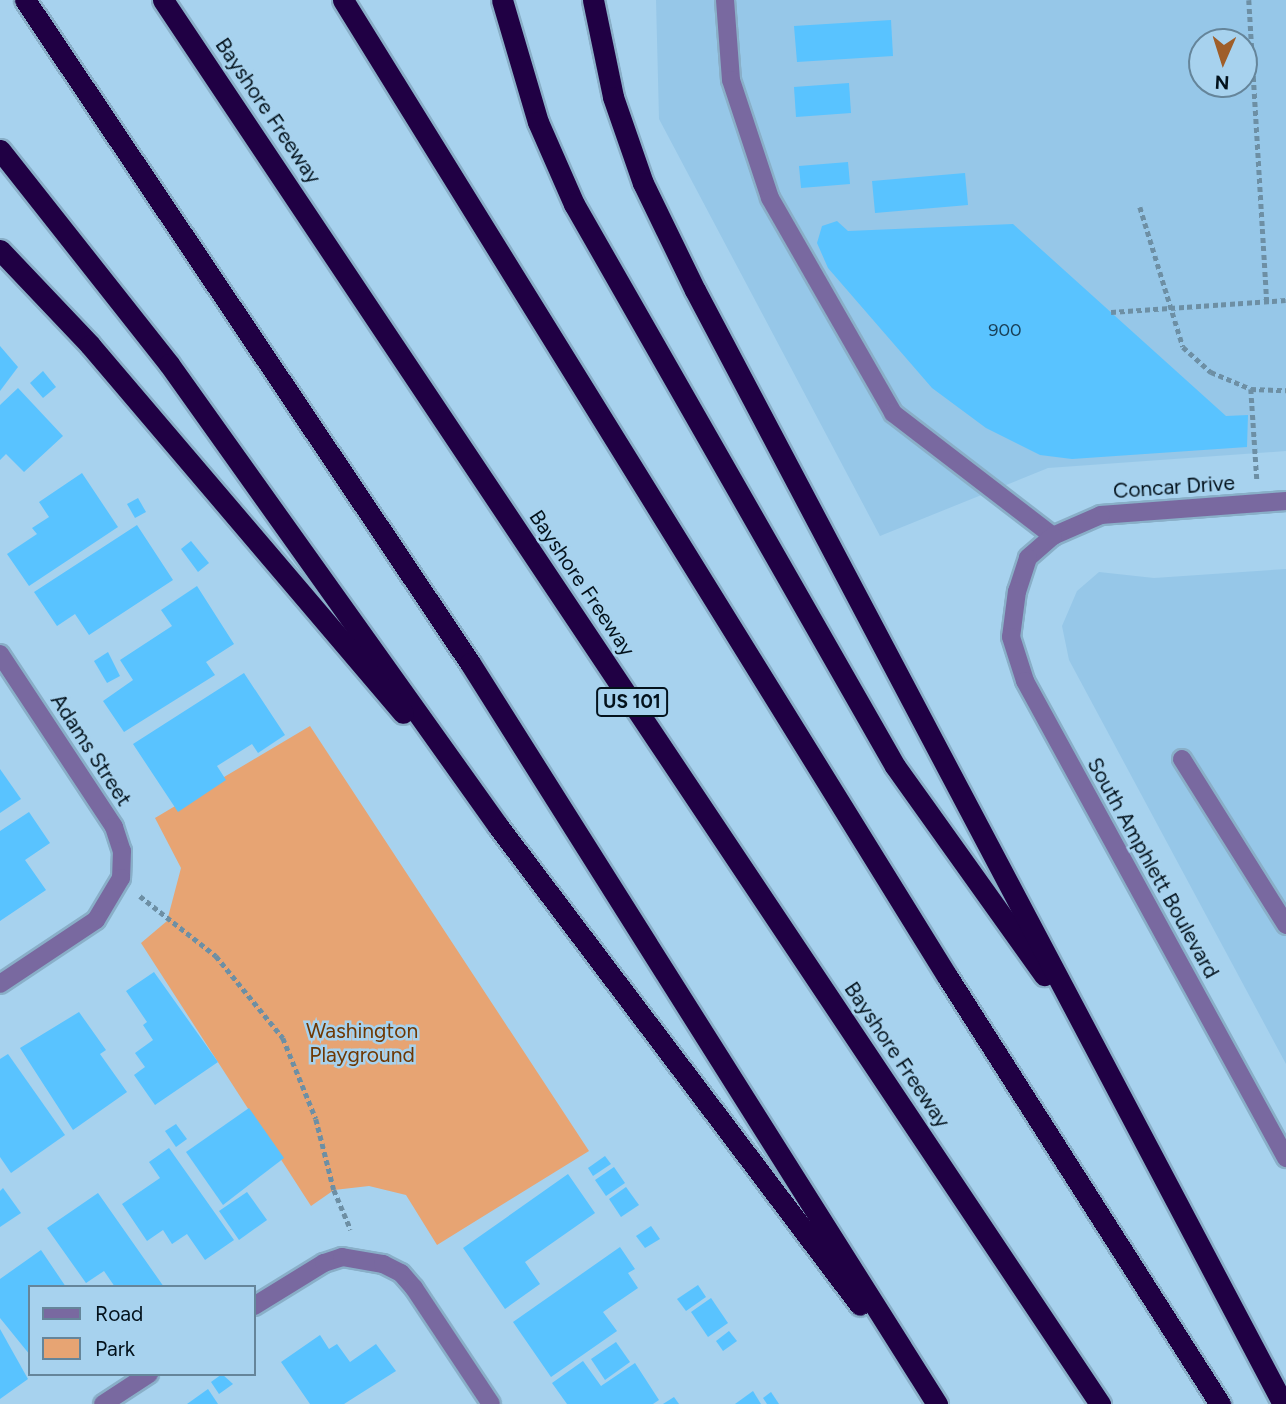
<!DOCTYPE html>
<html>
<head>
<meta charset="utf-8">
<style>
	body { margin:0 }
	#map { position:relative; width:1286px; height:1404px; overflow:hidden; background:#a7d2ee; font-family:Figtree,sans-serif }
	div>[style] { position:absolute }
	.built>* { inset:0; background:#96c7e8 }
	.green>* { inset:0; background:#e7a473 }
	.building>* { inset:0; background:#59c3ff }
	.path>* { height:4.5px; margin-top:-2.25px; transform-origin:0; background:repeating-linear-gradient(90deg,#6d8fa4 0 5px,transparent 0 8.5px) }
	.roads { filter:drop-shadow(2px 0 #89afc8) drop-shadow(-2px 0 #89afc8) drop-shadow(0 2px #89afc8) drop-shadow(0 -2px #89afc8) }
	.minor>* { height:18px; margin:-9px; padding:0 9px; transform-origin:9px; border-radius:9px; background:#7969a0 }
	.highway>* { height:21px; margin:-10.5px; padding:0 10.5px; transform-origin:10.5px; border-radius:10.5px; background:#200044 }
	span { translate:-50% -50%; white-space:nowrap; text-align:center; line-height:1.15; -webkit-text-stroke:5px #a7d2ee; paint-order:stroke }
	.number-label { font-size:18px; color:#183e55 }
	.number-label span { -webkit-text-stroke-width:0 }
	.shield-label span { padding:2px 5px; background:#a7d2ee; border:2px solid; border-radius:5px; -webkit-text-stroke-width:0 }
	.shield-label { font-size:19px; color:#03121c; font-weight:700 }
	.street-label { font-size:21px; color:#03121c }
	.park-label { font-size:21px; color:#6e3803 }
	.legend { position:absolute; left:28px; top:1285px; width:228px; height:91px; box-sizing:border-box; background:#a7d2ee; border:2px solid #65859a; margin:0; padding:9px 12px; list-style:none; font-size:21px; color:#03121c }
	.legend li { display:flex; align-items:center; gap:14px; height:35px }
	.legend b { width:35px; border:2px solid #65859a }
	.north { position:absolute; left:1188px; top:28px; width:70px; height:70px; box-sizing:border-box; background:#a7d2ee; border:2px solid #65859a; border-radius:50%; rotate:183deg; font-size:19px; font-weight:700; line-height:28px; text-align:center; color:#03121c }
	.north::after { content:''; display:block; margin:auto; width:24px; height:32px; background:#9f5e29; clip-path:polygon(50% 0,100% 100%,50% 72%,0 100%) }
</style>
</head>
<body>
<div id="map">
	<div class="built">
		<div style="clip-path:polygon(evenodd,656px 0,1286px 0,1286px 451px,1048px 468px,880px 536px,659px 119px,656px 0,1202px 42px,1244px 42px,1244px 84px,1202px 84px,1202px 42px)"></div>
		<div style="clip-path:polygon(1286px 569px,1286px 1064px,1069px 660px,1062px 626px,1077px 591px,1099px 572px,1154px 578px)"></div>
	</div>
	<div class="green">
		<div style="clip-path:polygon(310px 726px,589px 1151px,437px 1245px,406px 1195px,369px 1186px,334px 1190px,311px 1206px,141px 943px,167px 921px,181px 868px,155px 818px)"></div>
	</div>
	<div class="building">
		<div style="clip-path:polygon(891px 20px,893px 56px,797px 62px,794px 26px)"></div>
		<div style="clip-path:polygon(849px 83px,851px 113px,796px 117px,794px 87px)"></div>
		<div style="clip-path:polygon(848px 162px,850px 184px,801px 188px,799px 166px)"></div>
		<div style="clip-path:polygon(965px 173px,968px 205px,875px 213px,872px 181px)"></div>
		<div style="clip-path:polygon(837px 221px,848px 231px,1013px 224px,1226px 416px,1248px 415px,1247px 447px,1072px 459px,1040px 455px,986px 428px,932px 388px,828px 268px,817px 243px,822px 226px)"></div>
		<div style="clip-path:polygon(0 346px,18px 367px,0 391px)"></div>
		<div style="clip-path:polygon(43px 371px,56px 387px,43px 398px,30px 383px)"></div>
		<div style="clip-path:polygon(18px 388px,63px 436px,24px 472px,6px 454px,0 460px,0 405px)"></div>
		<div style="clip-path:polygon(82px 473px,118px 527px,29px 586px,7px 554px,37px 534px,32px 528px,49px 517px,39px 502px)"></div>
		<div style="clip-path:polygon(138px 498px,146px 512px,135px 518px,127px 504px)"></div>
		<div style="clip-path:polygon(137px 525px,173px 580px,89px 635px,75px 614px,57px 626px,34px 592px)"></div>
		<div style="clip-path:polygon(191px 541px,209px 563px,198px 572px,181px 549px)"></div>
		<div style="clip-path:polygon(197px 586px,234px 644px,206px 662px,215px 675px,124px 732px,103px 701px,133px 680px,120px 660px,172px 626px,161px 610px)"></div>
		<div style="clip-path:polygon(108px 652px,120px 676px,107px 683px,94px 661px)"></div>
		<div style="clip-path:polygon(244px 673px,285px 735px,258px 753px,252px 744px,217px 766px,226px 780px,178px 812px,133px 744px)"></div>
		<div style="clip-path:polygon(0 769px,21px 799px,0 813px)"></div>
		<div style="clip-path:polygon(29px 812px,50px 843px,25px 860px,46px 890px,0 921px,0 831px)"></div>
		<div style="clip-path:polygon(154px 972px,218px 1062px,155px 1105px,134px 1075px,145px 1067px,135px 1053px,153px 1040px,143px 1025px,147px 1022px,126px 991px)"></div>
		<div style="clip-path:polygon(79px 1012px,106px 1050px,100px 1054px,127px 1092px,73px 1130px,20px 1048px)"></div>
		<div style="clip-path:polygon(8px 1054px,65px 1135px,11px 1173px,0 1157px,0 1059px)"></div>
		<div style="clip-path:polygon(249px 1108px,284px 1158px,223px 1205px,186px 1152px)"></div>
		<div style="clip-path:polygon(176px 1124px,187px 1139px,176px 1147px,165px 1131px)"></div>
		<div style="clip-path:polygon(169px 1148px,234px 1240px,205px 1260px,187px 1234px,172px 1244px,163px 1230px,147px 1241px,122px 1204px,160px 1178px,149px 1162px)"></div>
		<div style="clip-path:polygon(605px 1156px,611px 1164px,593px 1176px,588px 1168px)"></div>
		<div style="clip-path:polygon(614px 1167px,625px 1183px,606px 1196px,595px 1180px)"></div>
		<div style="clip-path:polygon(568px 1174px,595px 1213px,525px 1262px,540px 1284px,505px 1309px,463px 1248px)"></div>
		<div style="clip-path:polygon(626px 1187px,639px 1205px,621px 1217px,609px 1199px)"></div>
		<div style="clip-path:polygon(3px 1188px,21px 1213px,0 1227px,0 1191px)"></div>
		<div style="clip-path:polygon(247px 1192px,267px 1220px,239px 1240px,219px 1211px)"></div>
		<div style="clip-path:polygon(98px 1193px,164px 1287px,115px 1287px,104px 1271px,86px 1283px,47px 1228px)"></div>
		<div style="clip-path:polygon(651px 1226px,660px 1239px,645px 1248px,636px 1236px)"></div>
		<div style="clip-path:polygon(620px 1247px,635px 1269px,628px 1273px,638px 1288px,603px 1312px,617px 1331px,551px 1377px,513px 1322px)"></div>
		<div style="clip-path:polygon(41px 1250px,66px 1287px,30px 1287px,30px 1355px,0 1318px,0 1279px)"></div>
		<div style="clip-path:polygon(698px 1285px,706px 1297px,686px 1311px,677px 1299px)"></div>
		<div style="clip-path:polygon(711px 1298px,728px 1323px,708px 1337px,691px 1312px)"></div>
		<div style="clip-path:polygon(0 1329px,28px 1379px,0 1399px)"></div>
		<div style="clip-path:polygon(729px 1331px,737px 1341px,723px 1351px,716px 1341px)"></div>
		<div style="clip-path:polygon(320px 1335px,329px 1349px,337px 1344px,350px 1362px,376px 1344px,396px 1371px,344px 1404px,310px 1404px,281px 1362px)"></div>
		<div style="clip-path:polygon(616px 1342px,630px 1362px,605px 1380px,591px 1359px)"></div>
		<div style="clip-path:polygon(583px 1361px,601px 1386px,635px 1363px,659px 1400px,653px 1404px,567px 1404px,552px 1383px)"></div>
		<div style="clip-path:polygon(222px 1374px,233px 1384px,219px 1394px,211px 1382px)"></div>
		<div style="clip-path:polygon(208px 1389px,218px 1404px,187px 1404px)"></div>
		<div style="clip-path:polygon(753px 1391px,761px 1404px,735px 1404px)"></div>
		<div style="clip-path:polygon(771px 1392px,779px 1404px,767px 1404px,763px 1398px)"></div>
		<div style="clip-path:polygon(674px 1397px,679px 1404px,663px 1404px)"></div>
	</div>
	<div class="path">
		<div style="left:1249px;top:0;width:302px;rotate:86.6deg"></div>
		<div style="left:1140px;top:207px;width:146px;rotate:72.9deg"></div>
		<div style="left:1183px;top:347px;width:38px;rotate:42deg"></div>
		<div style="left:1211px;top:372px;width:43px;rotate:23deg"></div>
		<div style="left:1251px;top:389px;width:35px;rotate:2deg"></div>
		<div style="left:1111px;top:312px;width:175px;rotate:-3.9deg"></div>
		<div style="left:1251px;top:389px;width:90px;rotate:86.2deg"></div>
		<div style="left:140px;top:896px;width:97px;rotate:38.3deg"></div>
		<div style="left:216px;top:956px;width:106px;rotate:50.7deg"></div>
		<div style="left:283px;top:1038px;width:87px;rotate:67.8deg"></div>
		<div style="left:316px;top:1119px;width:73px;rotate:75.8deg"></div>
		<div style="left:334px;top:1190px;width:43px;rotate:67deg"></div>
	</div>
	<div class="roads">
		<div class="minor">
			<div style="left:725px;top:0;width:80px;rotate:85.7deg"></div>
			<div style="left:731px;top:80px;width:124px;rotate:71.7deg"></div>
			<div style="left:770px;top:198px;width:248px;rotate:60.2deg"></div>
			<div style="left:893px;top:413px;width:202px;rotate:37.6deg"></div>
			<div style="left:1286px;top:501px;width:186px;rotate:175.7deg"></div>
			<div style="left:1101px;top:515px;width:52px;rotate:156.4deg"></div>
			<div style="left:1053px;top:536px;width:33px;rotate:139deg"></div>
			<div style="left:1028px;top:558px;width:35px;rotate:108deg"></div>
			<div style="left:1017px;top:591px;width:46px;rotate:97.4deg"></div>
			<div style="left:1011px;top:637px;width:46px;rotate:72.3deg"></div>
			<div style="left:1025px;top:681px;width:544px;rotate:61.31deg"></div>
			<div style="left:0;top:654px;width:207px;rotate:56.6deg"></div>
			<div style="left:114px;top:827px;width:25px;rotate:72deg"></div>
			<div style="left:122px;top:851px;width:27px;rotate:92deg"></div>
			<div style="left:121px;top:878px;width:49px;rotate:120.8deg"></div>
			<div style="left:96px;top:920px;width:115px;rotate:146.3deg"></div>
			<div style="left:1182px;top:759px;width:196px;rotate:57.9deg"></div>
			<div style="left:254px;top:1306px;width:82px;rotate:-31.6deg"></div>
			<div style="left:324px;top:1263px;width:19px;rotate:-18deg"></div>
			<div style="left:342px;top:1257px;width:42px;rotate:9.7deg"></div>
			<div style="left:383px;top:1264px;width:20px;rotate:27deg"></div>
			<div style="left:401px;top:1273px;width:20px;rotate:49deg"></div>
			<div style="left:414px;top:1288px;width:139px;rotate:56.4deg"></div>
			<div style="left:103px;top:1404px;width:55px;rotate:-33.1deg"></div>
		</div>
		<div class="highway">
			<div style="left:25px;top:0;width:798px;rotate:56.13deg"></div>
			<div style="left:470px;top:663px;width:876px;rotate:57.78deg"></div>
			<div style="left:163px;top:0;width:1688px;rotate:56.28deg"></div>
			<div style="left:343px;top:0;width:1148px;rotate:58.25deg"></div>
			<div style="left:947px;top:976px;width:508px;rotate:57.47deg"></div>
			<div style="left:502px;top:0;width:127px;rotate:73.6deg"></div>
			<div style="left:538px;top:122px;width:90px;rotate:66.3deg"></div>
			<div style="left:574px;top:204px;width:647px;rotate:60.27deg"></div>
			<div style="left:895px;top:766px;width:257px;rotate:54.5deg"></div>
			<div style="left:593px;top:0;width:99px;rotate:78.3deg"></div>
			<div style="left:613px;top:97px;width:91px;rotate:70.8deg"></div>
			<div style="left:643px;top:183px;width:119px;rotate:64.1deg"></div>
			<div style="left:695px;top:290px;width:1260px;rotate:62.17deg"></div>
			<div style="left:0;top:150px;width:273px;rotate:51.7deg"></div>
			<div style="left:169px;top:364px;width:567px;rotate:54.54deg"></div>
			<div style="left:498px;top:826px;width:600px;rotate:52.92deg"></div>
			<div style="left:0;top:250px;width:131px;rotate:46.5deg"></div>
			<div style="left:90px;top:345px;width:483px;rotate:49.6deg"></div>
		</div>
	</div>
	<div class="number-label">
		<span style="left:1005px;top:330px">900</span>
	</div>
	<div class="shield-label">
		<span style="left:632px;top:702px">US 101</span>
	</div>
	<div class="street-label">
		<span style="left:268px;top:111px;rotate:56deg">Bayshore Freeway</span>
		<span style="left:1174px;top:487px;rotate:-4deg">Concar Drive</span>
		<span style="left:582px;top:583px;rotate:56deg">Bayshore Freeway</span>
		<span style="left:91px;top:750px;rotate:57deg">Adams Street</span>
		<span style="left:1153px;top:868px;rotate:61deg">South Amphlett Boulevard</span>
		<span style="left:897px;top:1055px;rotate:56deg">Bayshore Freeway</span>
	</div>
	<div class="park-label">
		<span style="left:362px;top:1043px">Washington<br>Playground</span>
	</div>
	<ul class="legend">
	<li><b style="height:9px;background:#7969a0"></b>Road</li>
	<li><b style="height:19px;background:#e7a473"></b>Park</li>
	</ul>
	<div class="north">N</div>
</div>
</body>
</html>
